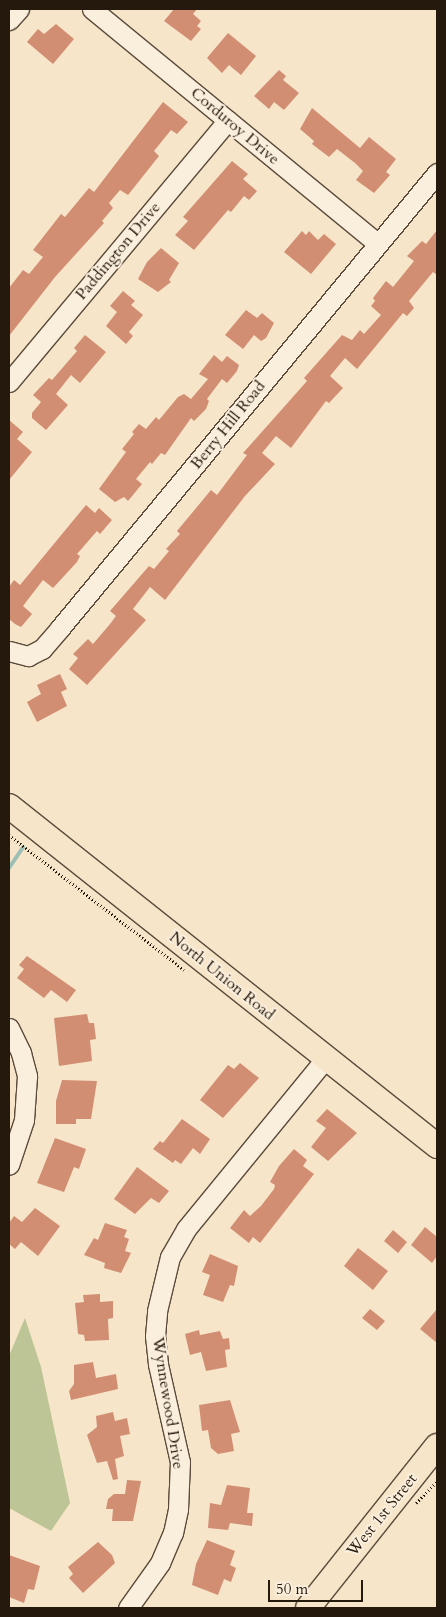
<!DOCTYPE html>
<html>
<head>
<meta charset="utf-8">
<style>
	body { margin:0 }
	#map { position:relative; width:446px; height:1617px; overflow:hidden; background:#f7e5c9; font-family:Cardo,serif }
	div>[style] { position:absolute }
	.green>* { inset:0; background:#bdc596 }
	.stream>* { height:4px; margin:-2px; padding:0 2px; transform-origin:2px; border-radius:2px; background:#9dbfb5 }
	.building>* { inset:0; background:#d28e73 }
	.path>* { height:2.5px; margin-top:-1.25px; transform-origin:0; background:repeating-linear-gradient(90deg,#25180c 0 1px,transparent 0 3.5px) }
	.roads { filter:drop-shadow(1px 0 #5a4b3b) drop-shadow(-1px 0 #5a4b3b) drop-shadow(0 1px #5a4b3b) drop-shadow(0 -1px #5a4b3b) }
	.minor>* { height:19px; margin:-9.5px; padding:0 9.5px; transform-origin:9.5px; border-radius:9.5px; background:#faeedc }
	.major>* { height:24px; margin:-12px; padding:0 12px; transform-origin:12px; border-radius:12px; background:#f7e5c9 }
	span { translate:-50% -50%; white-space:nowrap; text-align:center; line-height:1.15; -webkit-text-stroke:4px #faeedc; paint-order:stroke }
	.street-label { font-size:16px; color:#25180c }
	.frame { position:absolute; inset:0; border:10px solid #25180c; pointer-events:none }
	.scale { position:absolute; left:268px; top:1580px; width:95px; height:22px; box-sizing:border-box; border:2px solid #25180c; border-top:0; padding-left:6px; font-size:15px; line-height:18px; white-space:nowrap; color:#25180c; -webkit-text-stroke:4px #faeedc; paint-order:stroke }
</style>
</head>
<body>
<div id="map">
	<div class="green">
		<div style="clip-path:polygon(25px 1318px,41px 1367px,70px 1503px,51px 1531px,9px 1508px,9px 1356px)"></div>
	</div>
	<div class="stream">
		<div style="left:9px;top:868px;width:25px;rotate:-56deg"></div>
	</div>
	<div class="building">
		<div style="clip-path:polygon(174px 9px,197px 9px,193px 14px,201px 21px,197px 26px,201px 29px,191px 41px,164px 21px)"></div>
		<div style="clip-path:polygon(56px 24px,74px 39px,53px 64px,27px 42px,38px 29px,44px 34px)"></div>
		<div style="clip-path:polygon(228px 33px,256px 56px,241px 75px,229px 65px,222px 73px,207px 58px)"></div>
		<div style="clip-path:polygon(279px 70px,286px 76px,283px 80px,299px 93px,284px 110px,274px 102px,269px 109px,254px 96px)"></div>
		<div style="clip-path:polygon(163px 102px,188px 122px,177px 134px,171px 130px,154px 151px,159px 156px,128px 195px,120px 190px,109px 203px,113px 208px,102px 221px,104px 223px,55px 277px,9px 336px,9px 288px,23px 270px,29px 274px,43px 257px,33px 250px,61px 214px,65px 217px,89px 188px,94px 192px)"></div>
		<div style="clip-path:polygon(312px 108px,360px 148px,369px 137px,396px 159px,386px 172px,390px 175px,374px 193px,356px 180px,363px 171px,355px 163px,337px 149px,329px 157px,312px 144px,314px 141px,300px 129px)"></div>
		<div style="clip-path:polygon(232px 161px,248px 174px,243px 179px,257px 191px,249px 200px,244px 196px,231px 212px,228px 210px,194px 250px,175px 235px,188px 221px,183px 217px)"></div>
		<div style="clip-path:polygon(437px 230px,437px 275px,433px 272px,409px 301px,414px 308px,407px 316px,403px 313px,357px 369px,345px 358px,330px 376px,343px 388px,329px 403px,326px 401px,291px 448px,276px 436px,262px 453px,275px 464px,245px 496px,165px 600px,150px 587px,133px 609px,146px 620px,87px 685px,69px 669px,78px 658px,73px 654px,88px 639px,93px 644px,110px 624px,116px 616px,110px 611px,149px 566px,154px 569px,169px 551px,166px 549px,180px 534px,177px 531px,211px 490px,217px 495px,247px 455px,243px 453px,307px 381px,304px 378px,342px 335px,352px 340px,360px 330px,364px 334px,381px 315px,371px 306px,375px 301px,373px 298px,386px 281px,393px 287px,414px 261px,407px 256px,422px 241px,426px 244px)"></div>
		<div style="clip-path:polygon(302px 231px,306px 235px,309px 231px,318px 240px,324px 234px,336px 244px,311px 274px,284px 252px)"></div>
		<div style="clip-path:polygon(161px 248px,179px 263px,169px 280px,171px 282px,158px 292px,138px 279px,147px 262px)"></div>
		<div style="clip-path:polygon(123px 291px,135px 301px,131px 305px,143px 315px,129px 332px,133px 336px,126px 344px,106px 326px,117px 312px,110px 306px)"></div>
		<div style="clip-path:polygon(246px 310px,257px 318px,262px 313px,274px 323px,266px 338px,261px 341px,254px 335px,243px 349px,225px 335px)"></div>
		<div style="clip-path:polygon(85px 335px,106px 352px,80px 383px,71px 375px,56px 394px,68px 405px,46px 430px,32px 418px,32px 413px,41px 402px,33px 395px,49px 378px,52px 380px,77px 351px,74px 348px)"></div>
		<div style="clip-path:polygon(214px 355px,222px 362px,227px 356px,239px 365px,237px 371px,227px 383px,222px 379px,207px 399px,209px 401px,206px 409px,194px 421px,191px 418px,165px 455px,161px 453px,152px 464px,150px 462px,136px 479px,142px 484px,128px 501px,124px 497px,115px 502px,99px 489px,126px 452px,122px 449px,134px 434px,132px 432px,139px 424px,146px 429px,156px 417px,159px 420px,178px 397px,184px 394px,191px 399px,208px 379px,199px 374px)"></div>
		<div style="clip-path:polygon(9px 420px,23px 432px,17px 439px,32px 452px,9px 480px)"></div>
		<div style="clip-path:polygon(86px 505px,95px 513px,99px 508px,112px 520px,100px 534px,97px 531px,77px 554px,80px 556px,77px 562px,53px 588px,43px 580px,23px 606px,32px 614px,21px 627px,15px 624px,9px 619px,9px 587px,14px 580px,20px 585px)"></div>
		<div style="clip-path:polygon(60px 674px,67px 689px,61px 692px,67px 706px,37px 722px,27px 702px,41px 694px,37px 685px)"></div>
		<div style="clip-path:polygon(27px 956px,76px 990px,67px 1002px,51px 990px,44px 998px,17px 978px,24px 969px,19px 965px)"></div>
		<div style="clip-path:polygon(87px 1014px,89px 1023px,94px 1023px,96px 1039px,90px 1040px,92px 1061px,59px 1066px,54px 1018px)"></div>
		<div style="clip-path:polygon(240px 1063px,259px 1078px,223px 1118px,200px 1100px,228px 1065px,234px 1069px)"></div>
		<div style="clip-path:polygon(62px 1080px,97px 1081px,91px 1119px,76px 1119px,76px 1124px,56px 1124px,56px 1101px)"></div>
		<div style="clip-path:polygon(327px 1109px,357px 1133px,328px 1161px,311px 1147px,326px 1128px,316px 1121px)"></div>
		<div style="clip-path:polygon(182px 1119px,210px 1139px,200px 1154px,193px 1148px,181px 1164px,175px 1160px,173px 1163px,153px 1149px,160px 1141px,163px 1143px)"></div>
		<div style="clip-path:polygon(55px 1138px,86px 1149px,79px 1169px,74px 1167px,64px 1192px,37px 1183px)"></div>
		<div style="clip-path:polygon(294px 1149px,307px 1160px,303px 1166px,314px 1174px,260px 1243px,253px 1237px,249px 1243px,230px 1228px,244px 1210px,250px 1216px,261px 1206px,274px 1189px,275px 1185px,270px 1182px,279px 1166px)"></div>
		<div style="clip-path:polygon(137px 1167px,169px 1191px,159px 1203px,151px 1198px,135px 1214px,114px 1199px)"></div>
		<div style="clip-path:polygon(35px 1208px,60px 1226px,38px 1256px,21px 1242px,15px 1249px,9px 1244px,9px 1223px,14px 1216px,22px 1222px)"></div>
		<div style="clip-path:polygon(105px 1223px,127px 1230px,124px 1237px,129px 1239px,125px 1251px,131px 1253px,121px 1273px,104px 1268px,105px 1263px,84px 1255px,94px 1238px,98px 1240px)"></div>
		<div style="clip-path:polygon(425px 1227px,437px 1237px,437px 1256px,432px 1263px,411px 1245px)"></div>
		<div style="clip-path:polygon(393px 1230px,407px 1242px,398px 1253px,384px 1241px)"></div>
		<div style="clip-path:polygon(358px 1248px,388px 1271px,373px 1290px,344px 1266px)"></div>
		<div style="clip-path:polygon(210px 1254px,238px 1266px,234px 1286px,230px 1285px,223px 1302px,203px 1295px,210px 1275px,202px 1272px)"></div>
		<div style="clip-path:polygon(100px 1294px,100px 1302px,113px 1301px,113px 1318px,108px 1319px,109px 1340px,85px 1341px,84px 1335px,78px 1334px,75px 1303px,84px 1302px,83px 1295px)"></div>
		<div style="clip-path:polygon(370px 1309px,385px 1321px,377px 1330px,362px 1318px)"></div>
		<div style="clip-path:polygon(437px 1309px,437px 1343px,420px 1329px)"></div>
		<div style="clip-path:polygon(199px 1330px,200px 1335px,220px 1331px,223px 1339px,229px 1338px,230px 1349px,225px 1350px,227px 1367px,206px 1371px,201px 1352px,190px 1355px,185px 1334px)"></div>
		<div style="clip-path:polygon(93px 1362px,96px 1378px,116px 1374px,118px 1389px,71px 1400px,69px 1391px,74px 1384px,74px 1365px)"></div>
		<div style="clip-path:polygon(230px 1400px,240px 1432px,231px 1434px,234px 1451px,218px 1454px,211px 1448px,208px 1430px,202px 1431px,199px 1405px)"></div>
		<div style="clip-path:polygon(113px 1412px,115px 1421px,127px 1418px,130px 1434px,120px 1436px,124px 1456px,115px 1459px,118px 1479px,113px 1480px,107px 1461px,97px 1463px,87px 1435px,97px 1427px,96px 1416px)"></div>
		<div style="clip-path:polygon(127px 1480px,141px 1481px,133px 1521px,112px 1521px,113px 1509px,106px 1509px,108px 1499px,114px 1494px,125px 1494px)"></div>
		<div style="clip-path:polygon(227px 1485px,250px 1488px,247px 1513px,253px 1513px,252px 1526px,230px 1523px,228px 1530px,208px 1528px,210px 1503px,221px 1505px)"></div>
		<div style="clip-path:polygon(207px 1540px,235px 1551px,230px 1565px,236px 1568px,231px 1582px,224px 1579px,218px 1595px,192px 1585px,196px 1564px)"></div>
		<div style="clip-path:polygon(98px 1542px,112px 1555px,115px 1563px,83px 1593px,69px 1578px,73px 1574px,68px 1567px)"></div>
		<div style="clip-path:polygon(9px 1555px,40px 1566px,34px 1590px,28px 1589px,24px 1603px,9px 1597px)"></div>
	</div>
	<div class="path">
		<div style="left:9px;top:835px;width:221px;rotate:37.6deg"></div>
		<div style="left:416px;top:1503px;width:30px;rotate:-46deg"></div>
	</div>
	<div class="roads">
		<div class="minor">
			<div style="left:92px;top:9px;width:369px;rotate:39.4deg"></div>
			<div style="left:9px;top:20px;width:15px;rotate:-48deg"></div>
			<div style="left:9px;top:382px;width:341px;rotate:-50.1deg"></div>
			<div style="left:9px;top:651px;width:20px;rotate:15deg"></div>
			<div style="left:28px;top:656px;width:16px;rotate:-27deg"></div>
			<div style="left:42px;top:649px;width:28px;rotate:-49deg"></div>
			<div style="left:60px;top:628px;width:591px;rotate:-50.36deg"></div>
			<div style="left:9px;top:1028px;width:28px;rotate:64deg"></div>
			<div style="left:21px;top:1053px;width:24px;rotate:75deg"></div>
			<div style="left:27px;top:1076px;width:44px;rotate:93.9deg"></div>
			<div style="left:24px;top:1120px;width:47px;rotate:108.4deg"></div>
			<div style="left:128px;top:1608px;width:55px;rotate:-54.6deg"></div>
			<div style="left:160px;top:1563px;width:33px;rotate:-67deg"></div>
			<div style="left:173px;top:1533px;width:25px;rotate:-78deg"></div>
			<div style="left:178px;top:1509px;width:47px;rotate:-87.6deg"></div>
			<div style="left:180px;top:1462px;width:100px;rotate:-102.7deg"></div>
			<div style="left:158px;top:1364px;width:28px;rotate:-96deg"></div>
			<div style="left:155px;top:1336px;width:25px;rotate:-85deg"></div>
			<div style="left:157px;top:1311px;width:56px;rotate:-76.5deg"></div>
			<div style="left:170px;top:1257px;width:32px;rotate:-60deg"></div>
			<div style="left:186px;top:1229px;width:220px;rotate:-50.7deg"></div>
		</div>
		<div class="major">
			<div style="left:9px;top:806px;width:547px;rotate:38.46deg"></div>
			<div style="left:308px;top:1608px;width:207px;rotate:-51.5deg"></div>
		</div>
	</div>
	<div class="street-label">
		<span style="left:235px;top:126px;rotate:40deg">Corduroy Drive</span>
		<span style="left:118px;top:251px;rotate:-50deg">Paddington Drive</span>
		<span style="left:228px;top:425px;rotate:-51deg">Berry Hill Road</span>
		<span style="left:222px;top:976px;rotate:39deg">North Union Road</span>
		<span style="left:168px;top:1403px;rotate:81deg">Wynnewood Drive</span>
		<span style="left:382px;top:1515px;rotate:-51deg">West 1st Street</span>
	</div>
	<div class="frame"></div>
	<div class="scale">50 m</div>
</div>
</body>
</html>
